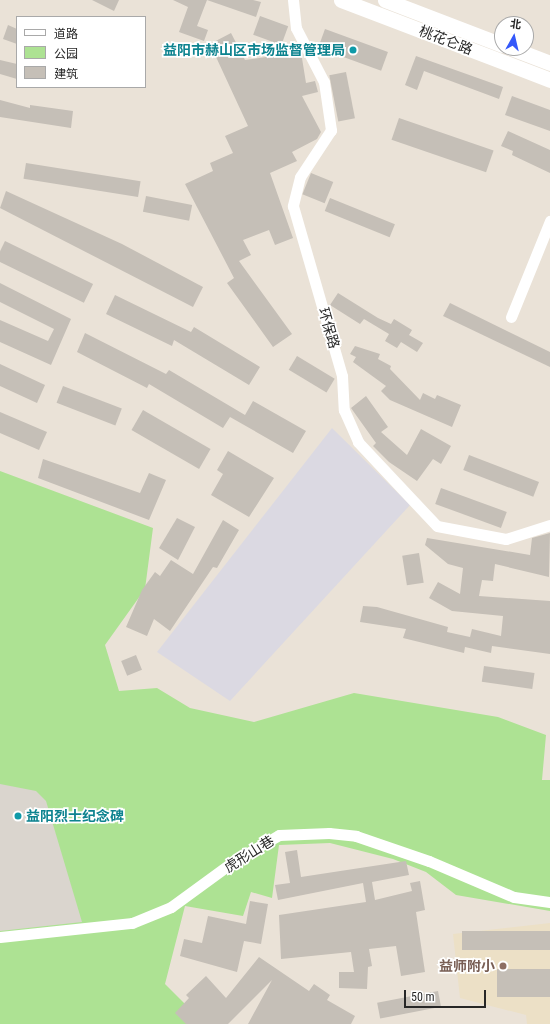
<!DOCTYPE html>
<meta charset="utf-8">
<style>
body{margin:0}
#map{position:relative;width:550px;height:1024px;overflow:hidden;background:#eae2d7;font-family:"Roboto Condensed","Noto Sans SC",sans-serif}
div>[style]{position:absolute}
.industrial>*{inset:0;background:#dbd9e2}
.education>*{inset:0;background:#ece0c6}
.green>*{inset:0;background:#ade293}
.plaza>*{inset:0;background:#dad5ce}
.building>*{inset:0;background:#c5bfb7;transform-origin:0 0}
.minor>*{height:11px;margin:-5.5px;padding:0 5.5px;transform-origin:5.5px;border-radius:5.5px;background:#fff}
.secondary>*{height:15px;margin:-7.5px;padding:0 7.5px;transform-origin:7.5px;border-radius:7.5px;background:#fff}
.dots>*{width:11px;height:11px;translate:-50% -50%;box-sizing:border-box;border:2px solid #fff;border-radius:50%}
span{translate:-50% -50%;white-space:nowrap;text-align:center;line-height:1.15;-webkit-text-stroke:3.5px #fff;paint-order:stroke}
.street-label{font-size:14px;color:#272727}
.culture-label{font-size:14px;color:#0d838f;font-weight:700}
.right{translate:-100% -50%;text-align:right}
.left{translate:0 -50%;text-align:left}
.education-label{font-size:14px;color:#785e54;font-weight:700}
.legend{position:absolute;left:16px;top:16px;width:130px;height:72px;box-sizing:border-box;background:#fff;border:1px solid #a9a9a9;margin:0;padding:5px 7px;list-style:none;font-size:12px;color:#272727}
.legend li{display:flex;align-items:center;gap:8px;height:20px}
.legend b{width:20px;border:1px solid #a9a9a9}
.north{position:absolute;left:494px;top:16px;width:40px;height:40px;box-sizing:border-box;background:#fff;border:1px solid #a9a9a9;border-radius:50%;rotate:8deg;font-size:11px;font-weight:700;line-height:16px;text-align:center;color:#272727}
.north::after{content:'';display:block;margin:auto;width:14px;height:18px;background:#3458fa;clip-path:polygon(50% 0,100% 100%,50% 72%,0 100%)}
.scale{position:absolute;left:404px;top:990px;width:82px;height:18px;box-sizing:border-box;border:2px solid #272727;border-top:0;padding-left:5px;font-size:12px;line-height:14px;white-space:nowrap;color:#272727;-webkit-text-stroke:3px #fff;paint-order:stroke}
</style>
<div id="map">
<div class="industrial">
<div style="clip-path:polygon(332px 428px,410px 505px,230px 701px,157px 652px)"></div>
</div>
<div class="education">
<div style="clip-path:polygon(550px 923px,550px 1024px,527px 1024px,526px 1015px,460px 998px,453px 934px)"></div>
</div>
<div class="green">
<div style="clip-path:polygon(0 471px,153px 528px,145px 589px,105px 645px,119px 691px,157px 688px,190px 708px,254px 722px,354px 693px,498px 717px,546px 735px,542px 780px,550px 780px,550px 911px,456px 895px,426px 872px,393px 859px,330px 843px,279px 845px,272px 898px,251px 892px,243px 916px,185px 906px,165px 984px,199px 1018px,195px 1024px,0 1024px)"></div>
</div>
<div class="plaza">
<div style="clip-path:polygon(0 784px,36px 791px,46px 801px,82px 922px,0 931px)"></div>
</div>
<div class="building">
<div style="clip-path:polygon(92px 0,119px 0,114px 11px)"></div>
<div style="clip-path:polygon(173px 0,207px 0,197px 26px,208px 30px,204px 41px,179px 32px,188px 7px)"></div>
<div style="clip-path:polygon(207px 0,253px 0,261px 2px,256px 17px)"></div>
<div style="left:260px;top:16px;width:30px;height:20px;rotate:20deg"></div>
<div style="clip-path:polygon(8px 25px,17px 29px,17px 44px,3px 39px)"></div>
<div style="left:325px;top:29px;width:67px;height:20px;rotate:20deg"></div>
<div style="clip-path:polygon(231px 33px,245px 60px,301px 52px,306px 83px,315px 81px,318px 92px,302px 96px,321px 132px,317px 139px,292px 152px,297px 161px,270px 173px,293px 238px,275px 245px,269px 230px,243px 240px,251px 255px,239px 261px,292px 334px,273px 347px,227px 283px,234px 278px,185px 184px,213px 171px,210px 163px,233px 153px,225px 136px,248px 126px,210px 44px)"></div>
<div style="clip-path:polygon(416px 56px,503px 87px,499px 99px,424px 71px,417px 90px,405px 85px)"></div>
<div style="clip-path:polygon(0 60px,17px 64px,17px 79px,0 74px)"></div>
<div style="left:346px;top:72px;width:47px;height:17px;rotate:79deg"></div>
<div style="clip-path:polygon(512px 96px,550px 110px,550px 131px,505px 115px)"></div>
<div style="clip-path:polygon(0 100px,30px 108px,30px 105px,73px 111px,71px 128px,0 117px)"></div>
<div style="left:399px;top:118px;width:100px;height:23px;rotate:19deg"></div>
<div style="clip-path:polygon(508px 131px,550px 150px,550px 173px,512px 155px,513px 151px,501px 146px)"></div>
<div style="left:26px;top:163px;width:116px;height:16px;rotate:9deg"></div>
<div style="left:311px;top:173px;width:24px;height:23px;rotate:22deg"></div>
<div style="clip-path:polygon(6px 191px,122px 244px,203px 287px,193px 307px,0 208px)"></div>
<div style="left:146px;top:196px;width:47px;height:16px;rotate:11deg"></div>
<div style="left:330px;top:198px;width:70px;height:14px;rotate:22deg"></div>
<div style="left:5px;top:241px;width:98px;height:21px;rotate:26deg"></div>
<div style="clip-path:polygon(0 283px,71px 319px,51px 365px,0 342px,0 320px,48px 341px,54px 329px,0 302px)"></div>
<div style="clip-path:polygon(338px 293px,378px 318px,391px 324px,394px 319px,412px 330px,409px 335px,423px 343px,417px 352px,401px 342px,397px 348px,385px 341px,389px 334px,364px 319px,360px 324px,330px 305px)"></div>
<div style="clip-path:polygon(115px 295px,191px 332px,194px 327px,260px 367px,249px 385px,174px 340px,172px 346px,106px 314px)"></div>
<div style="clip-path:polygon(450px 303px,550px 352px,550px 367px,443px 316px)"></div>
<div style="clip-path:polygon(85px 333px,166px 374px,169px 370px,245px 415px,253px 401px,306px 431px,293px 453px,230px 417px,223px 428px,149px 384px,147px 388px,77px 352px)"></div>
<div style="clip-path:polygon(355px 346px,380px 354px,378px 359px,391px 366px,390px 369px,420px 400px,423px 393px,435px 399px,437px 395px,461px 405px,452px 427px,390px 400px,381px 391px,386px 386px,353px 362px,356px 357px,350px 354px)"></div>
<div style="left:297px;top:356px;width:44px;height:16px;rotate:31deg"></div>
<div style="clip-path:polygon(0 364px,45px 385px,37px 403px,0 386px)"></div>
<div style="left:63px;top:386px;width:63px;height:18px;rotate:21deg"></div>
<div style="clip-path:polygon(366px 396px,388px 427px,381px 432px,407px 455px,421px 429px,451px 446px,441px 464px,433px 459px,417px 481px,389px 462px,373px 446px,376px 443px,351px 408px)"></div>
<div style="left:143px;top:410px;width:78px;height:23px;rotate:30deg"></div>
<div style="clip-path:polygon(0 412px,47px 432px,39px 450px,0 433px)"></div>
<div style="clip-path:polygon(228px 451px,274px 478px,249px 517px,211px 495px,223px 474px,217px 470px)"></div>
<div style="left:469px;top:455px;width:75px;height:16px;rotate:21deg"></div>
<div style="clip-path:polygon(43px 459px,140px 493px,149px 473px,166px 480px,149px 520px,38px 478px)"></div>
<div style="left:441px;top:488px;width:70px;height:17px;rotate:20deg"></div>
<div style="clip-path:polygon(177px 518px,195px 527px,178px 560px,159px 548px)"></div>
<div style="clip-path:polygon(223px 520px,239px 530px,217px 568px,213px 567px,170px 631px,154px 619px,147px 636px,126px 627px,142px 590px,155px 572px,160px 576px,171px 560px,193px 574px)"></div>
<div style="clip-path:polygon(550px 533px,549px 577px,495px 564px,493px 581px,482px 580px,479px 596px,550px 601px,550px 654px,492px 646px,491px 653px,465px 647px,464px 653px,403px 638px,406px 629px,360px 622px,363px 606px,377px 607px,448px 627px,447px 632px,470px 637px,472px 629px,501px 636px,503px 616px,452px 611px,429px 598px,438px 582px,460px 594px,463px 568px,448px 564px,425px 545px,427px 538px,530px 555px,532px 538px)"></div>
<div style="left:419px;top:553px;width:30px;height:17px;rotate:81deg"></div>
<div style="left:136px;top:655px;width:16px;height:16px;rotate:68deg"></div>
<div style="left:484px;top:666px;width:51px;height:16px;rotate:8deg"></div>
<div style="clip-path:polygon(297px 850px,301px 877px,406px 861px,409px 875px,372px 882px,375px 900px,412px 891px,410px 883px,420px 881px,425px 910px,416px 912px,425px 972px,401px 976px,396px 946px,369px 949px,372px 966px,368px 967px,367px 989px,339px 988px,339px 972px,354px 972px,351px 952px,281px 959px,279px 915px,366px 902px,363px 883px,278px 900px,275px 885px,290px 883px,285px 852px)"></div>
<div style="clip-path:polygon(250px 901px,268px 904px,261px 944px,244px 941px,237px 972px,180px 956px,184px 939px,202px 943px,208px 916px,246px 924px)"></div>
<div style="left:550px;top:931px;width:19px;height:88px;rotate:90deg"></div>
<div style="clip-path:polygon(259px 957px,309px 991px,314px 984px,330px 995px,327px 1000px,355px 1016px,351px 1024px,248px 1024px,272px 980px,228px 1024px,186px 1024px,175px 1013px,189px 998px,186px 995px,206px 976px,226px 998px)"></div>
<div style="left:550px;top:969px;width:28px;height:53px;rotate:90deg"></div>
<div style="left:438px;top:991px;width:16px;height:62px;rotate:79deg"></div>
</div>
<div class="minor">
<div style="left:293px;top:0;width:28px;rotate:84deg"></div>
<div style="left:296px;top:28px;width:61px;rotate:62.6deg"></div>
<div style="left:324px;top:82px;width:49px;rotate:81.7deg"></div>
<div style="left:331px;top:130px;width:56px;rotate:123.4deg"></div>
<div style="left:300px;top:177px;width:30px;rotate:104deg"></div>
<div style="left:293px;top:206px;width:177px;rotate:73.9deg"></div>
<div style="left:342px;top:376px;width:34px;rotate:87deg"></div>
<div style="left:344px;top:410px;width:35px;rotate:66deg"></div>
<div style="left:358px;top:442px;width:115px;rotate:46.8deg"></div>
<div style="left:437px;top:526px;width:70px;rotate:10.7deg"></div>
<div style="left:506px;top:539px;width:46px;rotate:-17.7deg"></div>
<div style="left:511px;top:317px;width:104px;rotate:-67.9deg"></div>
<div style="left:0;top:937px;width:133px;rotate:-6.1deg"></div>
<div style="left:132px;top:923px;width:42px;rotate:-22.3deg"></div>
<div style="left:171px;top:907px;width:78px;rotate:-36.1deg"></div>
<div style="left:234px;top:861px;width:52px;rotate:-30deg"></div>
<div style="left:279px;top:835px;width:50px;rotate:-2.3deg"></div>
<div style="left:329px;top:833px;width:27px;rotate:6deg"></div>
<div style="left:356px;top:836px;width:77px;rotate:18.9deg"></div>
<div style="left:429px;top:861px;width:92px;rotate:23deg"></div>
<div style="left:514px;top:897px;width:36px;rotate:8deg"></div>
</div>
<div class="secondary">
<div style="left:341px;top:0;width:224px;rotate:20.9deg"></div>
<div style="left:385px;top:0;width:125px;rotate:21deg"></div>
<div style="left:511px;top:48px;width:42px;rotate:21deg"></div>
</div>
<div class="dots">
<div style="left:353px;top:50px;background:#0f9aa8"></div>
<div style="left:18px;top:816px;background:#0f9aa8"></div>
<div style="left:503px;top:966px;background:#8d6e63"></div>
</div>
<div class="street-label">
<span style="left:446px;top:40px;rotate:21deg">桃花仑路</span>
<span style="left:329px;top:328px;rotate:74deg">环保路</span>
<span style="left:249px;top:854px;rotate:-32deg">虎形山巷</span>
</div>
<div class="culture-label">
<span class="right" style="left:345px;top:50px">益阳市赫山区市场监督管理局</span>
<span class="left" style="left:26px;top:816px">益阳烈士纪念碑</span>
</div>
<div class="education-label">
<span class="right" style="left:495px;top:966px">益师附小</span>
</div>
<ul class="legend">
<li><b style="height:5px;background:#fff"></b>道路</li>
<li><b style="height:11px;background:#ade293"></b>公园</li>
<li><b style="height:11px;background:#c5bfb7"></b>建筑</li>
</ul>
<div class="north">北</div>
<div class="scale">50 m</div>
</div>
